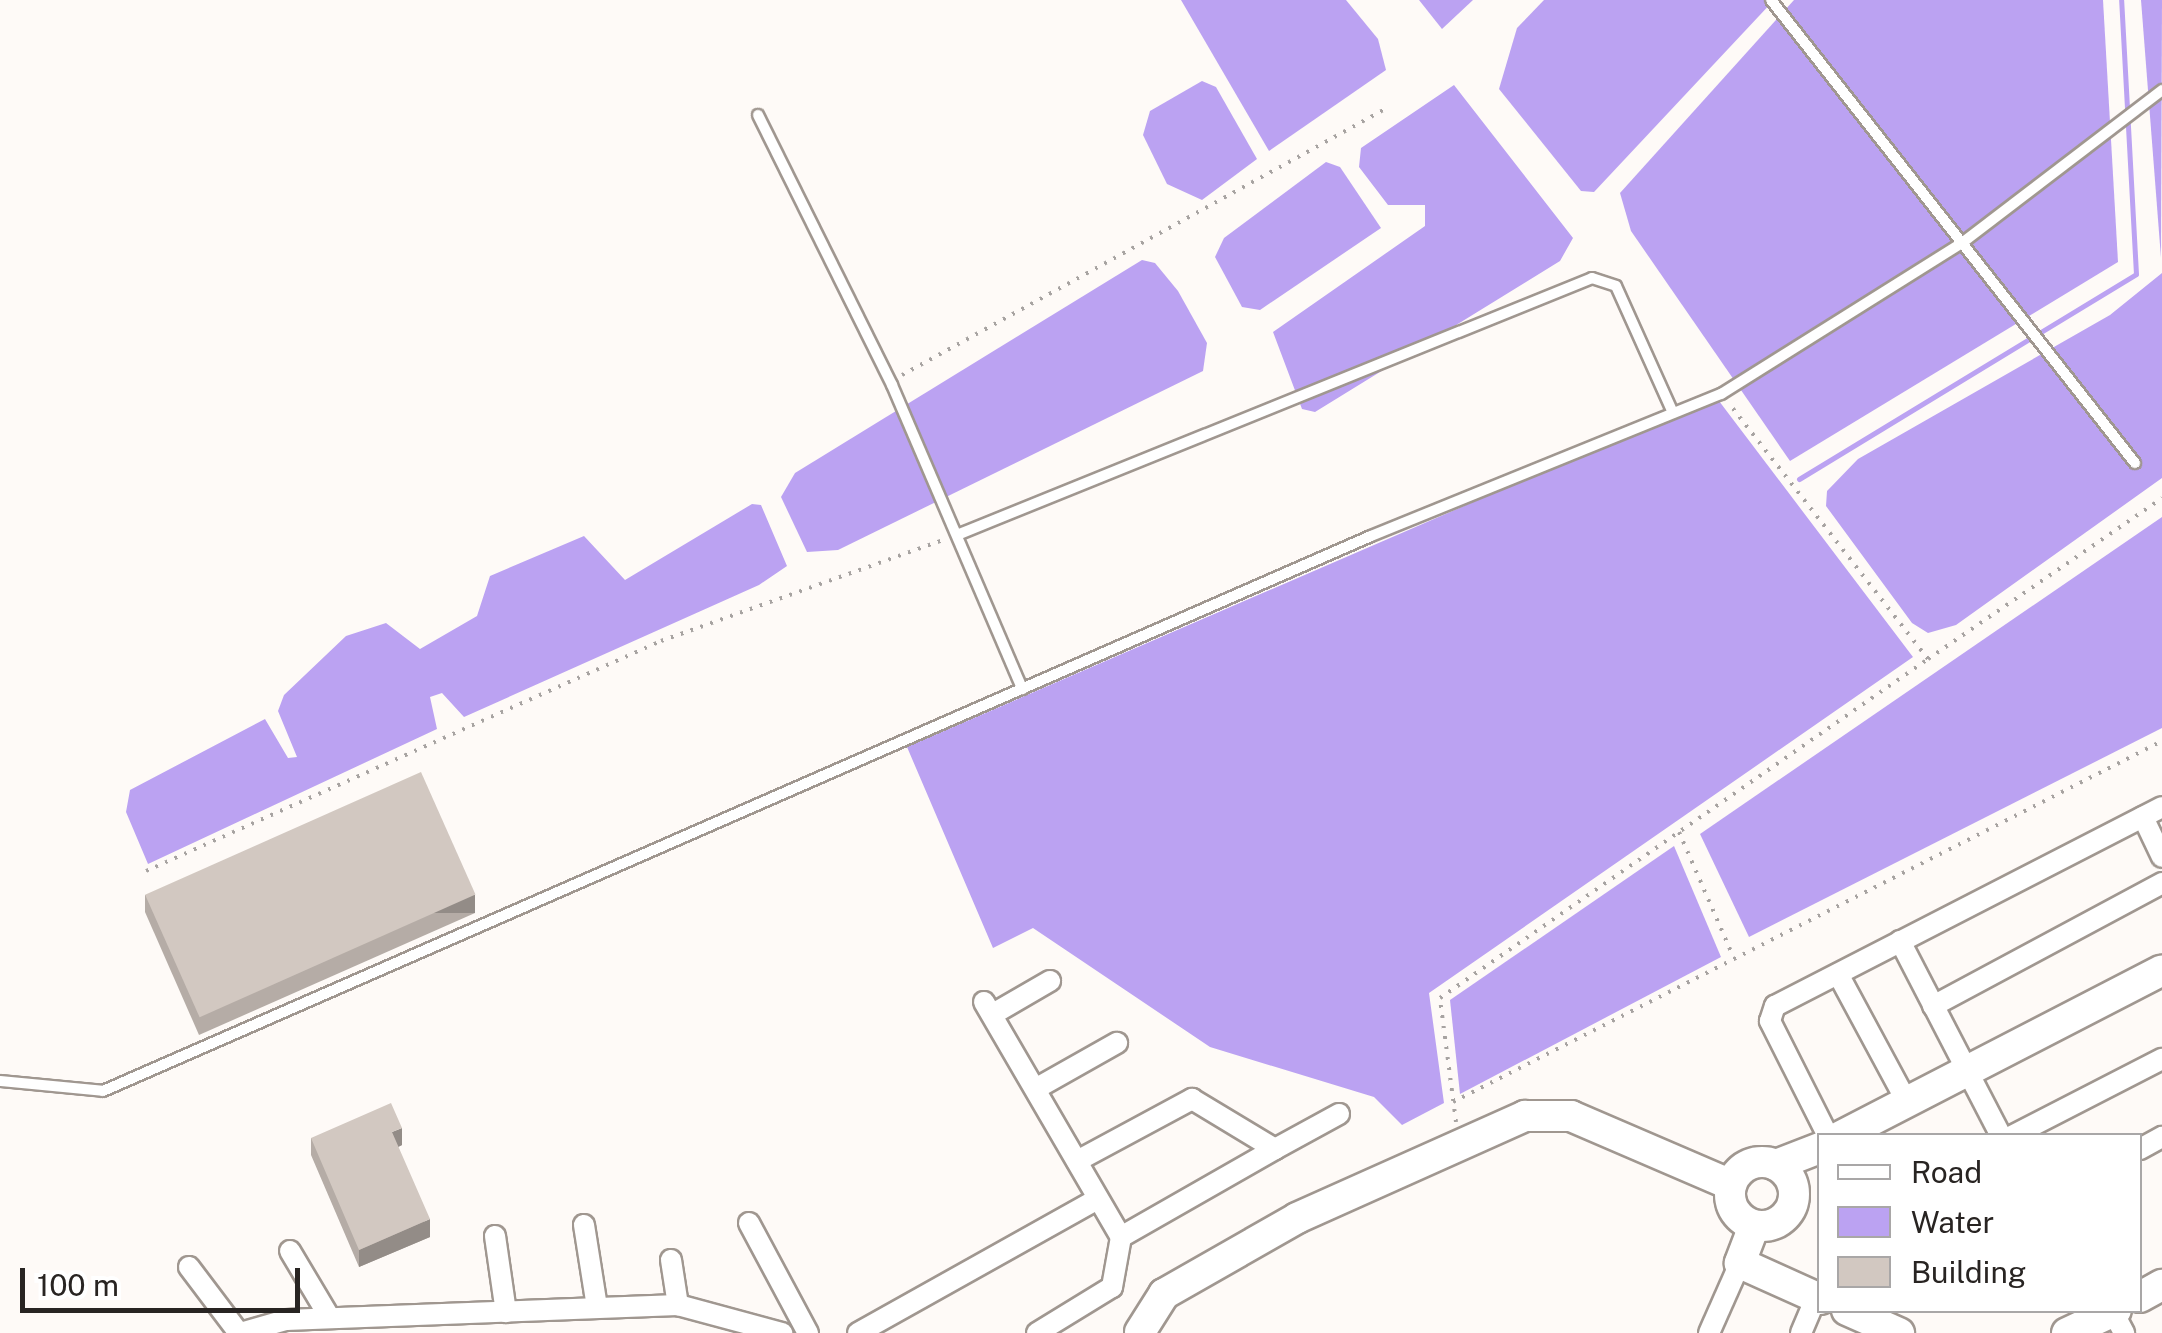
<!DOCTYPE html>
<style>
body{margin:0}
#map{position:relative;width:2162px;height:1333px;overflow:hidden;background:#fefaf7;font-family:"Public Sans",sans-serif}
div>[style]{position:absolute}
.water>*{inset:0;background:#bba2f2}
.stream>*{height:5px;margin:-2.5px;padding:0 2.5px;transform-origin:2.5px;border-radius:2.5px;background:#bba2f2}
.path>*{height:4px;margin-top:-2px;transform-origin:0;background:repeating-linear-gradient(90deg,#a7a3a1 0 2.5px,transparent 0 10.5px)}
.roads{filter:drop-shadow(2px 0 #a09790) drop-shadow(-2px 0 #a09790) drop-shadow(0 2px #a09790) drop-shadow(0 -2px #a09790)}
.lane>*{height:10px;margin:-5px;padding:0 5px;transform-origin:5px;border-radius:5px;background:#fff}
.street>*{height:20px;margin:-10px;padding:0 10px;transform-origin:10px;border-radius:10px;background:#fff}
.secondary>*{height:30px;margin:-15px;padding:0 15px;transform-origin:15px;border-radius:15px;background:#fff}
.secondary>.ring{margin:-15px;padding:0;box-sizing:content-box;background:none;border:30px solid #fff;border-radius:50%}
.wall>*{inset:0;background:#b5aca6}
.shaded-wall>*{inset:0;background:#938c87;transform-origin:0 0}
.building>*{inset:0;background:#d2c8c1;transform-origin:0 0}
span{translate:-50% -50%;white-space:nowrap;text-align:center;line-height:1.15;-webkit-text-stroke:8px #fff;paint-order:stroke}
.legend{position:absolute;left:1817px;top:1133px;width:325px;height:180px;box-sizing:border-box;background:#fff;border:2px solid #a9a7a7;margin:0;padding:12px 18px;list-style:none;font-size:30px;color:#282422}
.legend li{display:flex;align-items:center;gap:20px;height:50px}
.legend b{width:50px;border:2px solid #a9a7a7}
.scale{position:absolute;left:20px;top:1268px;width:280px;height:45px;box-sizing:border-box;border:5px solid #282422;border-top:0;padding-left:12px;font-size:30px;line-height:35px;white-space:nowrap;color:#282422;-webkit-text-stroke:8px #fff;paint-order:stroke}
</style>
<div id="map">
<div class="water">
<div style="clip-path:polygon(1181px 0,1346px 0,1378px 39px,1386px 70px,1269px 151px)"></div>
<div style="clip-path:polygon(1419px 0,1473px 0,1442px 29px)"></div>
<div style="clip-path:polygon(1544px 0,1774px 0,1594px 192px,1581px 191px,1499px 89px,1517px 28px)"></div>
<div style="clip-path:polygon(1794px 0,2103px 0,2118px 262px,1790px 461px,1631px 231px,1620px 193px)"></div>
<div style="clip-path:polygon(2141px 0,2162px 0,2161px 258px)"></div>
<div style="clip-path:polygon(1202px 81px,1216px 87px,1257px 159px,1202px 200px,1167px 184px,1143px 135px,1150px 111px)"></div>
<div style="clip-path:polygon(1454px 85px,1573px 238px,1560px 261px,1315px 412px,1302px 409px,1273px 332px,1425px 226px,1425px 205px,1388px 205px,1359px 167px,1361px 148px)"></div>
<div style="clip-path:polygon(1326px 162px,1340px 167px,1381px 228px,1260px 310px,1242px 307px,1215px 257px,1224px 238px)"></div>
<div style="clip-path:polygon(1142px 260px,1155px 263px,1178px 291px,1207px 343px,1203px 371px,838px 550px,807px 552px,781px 497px,795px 473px)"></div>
<div style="clip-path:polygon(2162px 273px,2162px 478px,1956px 625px,1928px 633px,1912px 623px,1826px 506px,1827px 491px,1858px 459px,2110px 315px)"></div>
<div style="clip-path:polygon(1716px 397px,1913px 657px,1429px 993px,1444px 1103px,1402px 1125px,1374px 1097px,1210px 1047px,1033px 928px,993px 948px,907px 747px)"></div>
<div style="clip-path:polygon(752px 504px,761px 505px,787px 566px,759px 585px,464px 717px,442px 693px,430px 697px,437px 729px,148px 864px,126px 812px,130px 790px,265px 719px,288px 758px,297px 757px,278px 711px,284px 695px,346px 636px,386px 623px,420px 649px,477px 616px,490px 576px,584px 536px,625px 580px)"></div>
<div style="clip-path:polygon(2162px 517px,2162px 728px,1749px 937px,1700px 834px)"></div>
<div style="clip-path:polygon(1674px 846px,1721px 957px,1460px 1094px,1450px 1000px)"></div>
</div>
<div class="stream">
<div style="left:1799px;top:479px;width:394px;rotate:-31.3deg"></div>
<div style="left:2136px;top:274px;width:274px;rotate:-93.1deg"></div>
</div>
<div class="path">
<div style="left:902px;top:375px;width:554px;rotate:-28.83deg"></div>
<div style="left:1928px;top:659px;width:284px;rotate:-34.5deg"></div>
<div style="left:1679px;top:832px;width:135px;rotate:66.5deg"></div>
<div style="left:146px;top:871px;width:564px;rotate:-24.07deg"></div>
<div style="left:661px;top:641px;width:300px;rotate:-19.7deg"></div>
<div style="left:1453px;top:1102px;width:796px;rotate:-26.98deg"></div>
<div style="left:1456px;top:1122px;width:125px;rotate:-97.4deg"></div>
<div style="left:1440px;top:998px;width:594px;rotate:-34.79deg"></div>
<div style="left:1928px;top:659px;width:322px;rotate:-127.9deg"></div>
</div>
<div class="roads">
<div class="lane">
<div style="left:1771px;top:0;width:589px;rotate:51.83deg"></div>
<div style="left:758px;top:115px;width:301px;rotate:63.6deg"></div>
<div style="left:892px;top:385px;width:331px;rotate:66.8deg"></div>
<div style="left:957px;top:535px;width:685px;rotate:-22.03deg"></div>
<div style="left:1592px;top:278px;width:25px;rotate:18deg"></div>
<div style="left:1616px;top:286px;width:139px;rotate:65.8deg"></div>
<div style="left:0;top:1081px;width:103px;rotate:5.5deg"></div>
<div style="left:103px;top:1091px;width:1384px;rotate:-23.64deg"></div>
<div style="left:1371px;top:536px;width:378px;rotate:-22.1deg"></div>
<div style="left:1721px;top:394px;width:284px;rotate:-32.1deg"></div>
<div style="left:1962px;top:243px;width:252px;rotate:-37.4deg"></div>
</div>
<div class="street">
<div style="left:2143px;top:817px;width:44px;rotate:64.6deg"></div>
<div style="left:1900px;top:941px;width:220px;rotate:62.6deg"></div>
<div style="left:1838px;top:974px;width:148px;rotate:61.7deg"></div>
<div style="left:984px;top:1002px;width:272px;rotate:59.8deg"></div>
<div style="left:1121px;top:1237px;width:51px;rotate:100.2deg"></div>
<div style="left:1112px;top:1287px;width:88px;rotate:148.5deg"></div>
<div style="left:1933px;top:1006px;width:260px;rotate:-28.2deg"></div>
<div style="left:993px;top:1014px;width:66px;rotate:-30.1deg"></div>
<div style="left:1037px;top:1088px;width:92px;rotate:-29.4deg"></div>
<div style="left:1828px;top:1136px;width:129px;rotate:-116.8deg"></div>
<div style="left:1770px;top:1021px;width:16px;rotate:-72deg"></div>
<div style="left:1775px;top:1006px;width:435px;rotate:-27.2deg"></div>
<div style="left:2012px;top:1136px;width:169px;rotate:-27.2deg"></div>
<div style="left:1275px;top:1149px;width:73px;rotate:-28.7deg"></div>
<div style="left:2140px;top:1149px;width:25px;rotate:-29deg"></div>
<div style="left:1077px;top:1161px;width:131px;rotate:-28.3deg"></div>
<div style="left:1192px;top:1099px;width:97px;rotate:31.1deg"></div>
<div style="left:1275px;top:1149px;width:177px;rotate:150.3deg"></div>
<div style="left:749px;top:1223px;width:125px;rotate:61.8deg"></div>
<div style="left:584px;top:1225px;width:83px;rotate:81deg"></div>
<div style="left:495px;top:1236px;width:77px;rotate:81.8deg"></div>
<div style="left:290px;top:1251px;width:78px;rotate:59.2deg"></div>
<div style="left:671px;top:1260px;width:46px;rotate:81.2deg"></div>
<div style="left:189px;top:1267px;width:83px;rotate:52.9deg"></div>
<div style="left:2113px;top:1312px;width:24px;rotate:62deg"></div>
<div style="left:240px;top:1333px;width:48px;rotate:-15.8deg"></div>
<div style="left:286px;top:1320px;width:392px;rotate:-2.2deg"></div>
<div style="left:678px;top:1305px;width:108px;rotate:15.1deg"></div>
<div style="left:858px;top:1333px;width:275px;rotate:-29.2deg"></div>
<div style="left:1709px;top:1333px;width:77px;rotate:-66.1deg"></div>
<div style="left:1801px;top:1333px;width:38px;rotate:-67deg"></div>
</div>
<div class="secondary">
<div style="left:1841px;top:1136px;width:361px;rotate:-27.3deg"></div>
<div class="ring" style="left:1730px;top:1162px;width:34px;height:34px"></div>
<div style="left:1776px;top:1165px;width:47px;rotate:-21.1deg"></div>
<div style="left:1754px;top:1226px;width:40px;rotate:111deg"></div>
<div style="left:1740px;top:1263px;width:88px;rotate:24.2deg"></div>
<div style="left:2140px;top:1297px;width:25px;rotate:-29deg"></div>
<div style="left:1847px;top:1310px;width:57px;rotate:23.9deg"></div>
<div style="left:1140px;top:1332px;width:45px;rotate:-57.7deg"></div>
<div style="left:1164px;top:1294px;width:153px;rotate:-29.7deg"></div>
<div style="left:1297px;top:1218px;width:250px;rotate:-24.1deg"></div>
<div style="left:1525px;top:1116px;width:46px"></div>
<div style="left:1571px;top:1116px;width:174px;rotate:23.3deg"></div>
<div style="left:2067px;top:1333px;width:54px;rotate:-25.1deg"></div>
</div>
</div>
<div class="wall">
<div style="clip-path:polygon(145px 895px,475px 913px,199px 1035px,145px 912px)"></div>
<div style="clip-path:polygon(311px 1138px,402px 1145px,398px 1147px,430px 1237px,359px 1267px,311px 1155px)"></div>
</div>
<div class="shaded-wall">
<div style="left:475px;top:895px;width:18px;height:302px;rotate:90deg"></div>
<div style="clip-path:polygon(402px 1128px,402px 1145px,392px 1150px,392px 1132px)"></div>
<div style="clip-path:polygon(430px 1219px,430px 1237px,359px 1267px,359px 1250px)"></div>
</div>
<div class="building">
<div style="left:421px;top:772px;width:134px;height:302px;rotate:66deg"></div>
<div style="clip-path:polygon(391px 1103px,402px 1128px,392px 1132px,430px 1219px,359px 1250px,311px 1138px)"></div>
</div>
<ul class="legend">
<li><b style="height:12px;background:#fff"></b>Road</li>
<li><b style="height:28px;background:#bba2f2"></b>Water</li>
<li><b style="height:28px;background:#d2c8c1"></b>Building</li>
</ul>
<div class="scale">100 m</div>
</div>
